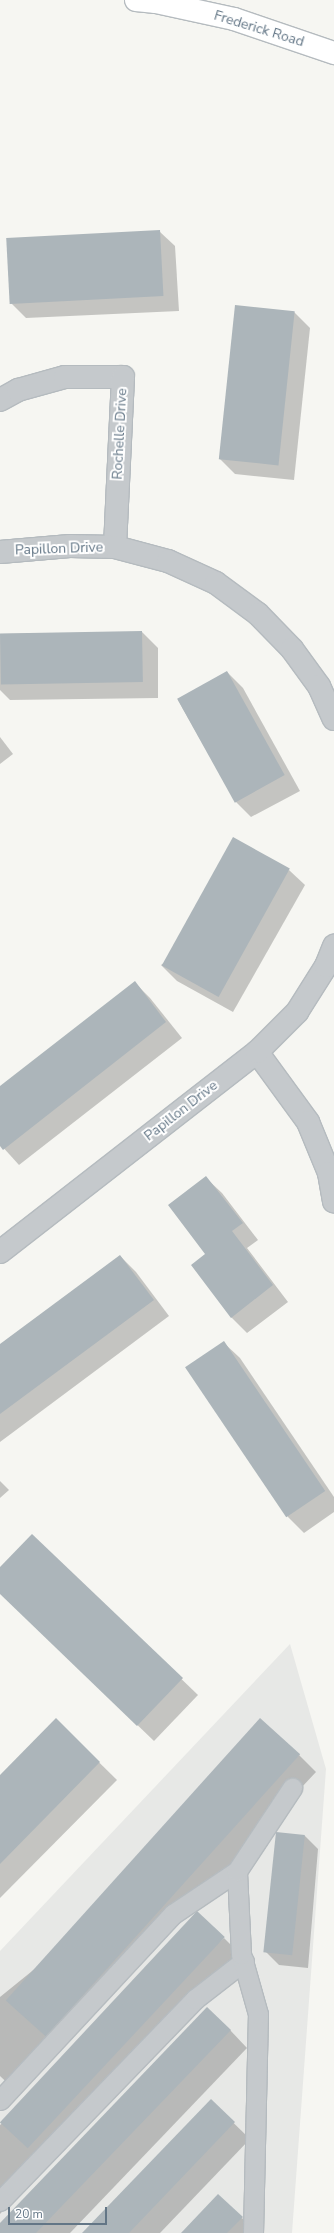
<!DOCTYPE html>
<style>
body{margin:0}
#map{position:relative;width:334px;height:2233px;overflow:hidden;background:#f6f6f2;font-family:"Nunito Sans",sans-serif}
div>[style]{position:absolute}
.built>*{inset:0;background:#e7e8e6}
.shadow>*{inset:0;background:#0003}
.building>*{inset:0;background:#acb5ba;transform-origin:0 0}
.roads{filter:drop-shadow(1px 0 #b5bbbf) drop-shadow(-1px 0 #b5bbbf) drop-shadow(0 1px #b5bbbf) drop-shadow(0 -1px #b5bbbf)}
.service>*{height:19px;margin:-9.5px;padding:0 9.5px;transform-origin:9.5px;border-radius:9.5px;background:#c5c9cc}
.minor>*{height:22px;margin:-11px;padding:0 11px;transform-origin:11px;border-radius:11px;background:#c5c9cc}
.secondary>*{height:22px;margin:-11px;padding:0 11px;transform-origin:11px;border-radius:11px;background:#fff}
span{translate:-50% -50%;white-space:nowrap;text-align:center;line-height:1.15;-webkit-text-stroke:4px #fff;paint-order:stroke}
.street-label{font-size:14px;color:#637686}
.scale{position:absolute;left:8px;top:2207px;width:99px;height:18px;box-sizing:border-box;border:2px solid #637686;border-top:0;padding-left:5px;font-size:12px;line-height:14px;white-space:nowrap;color:#637686;-webkit-text-stroke:3px #fff;paint-order:stroke}
</style>
<div id="map">
<div class="built">
<div style="clip-path:polygon(290px 1644px,326px 1769px,292px 2233px,0 2233px,0 1951px)"></div>
</div>
<div class="shadow">
<div style="clip-path:polygon(159px 231px,175px 246px,179px 311px,26px 318px,10px 302px)"></div>
<div style="clip-path:polygon(294px 312px,310px 328px,294px 480px,235px 474px,219px 458px)"></div>
<div style="clip-path:polygon(142px 632px,158px 648px,158px 698px,10px 700px,0 690px,0 634px)"></div>
<div style="clip-path:polygon(227px 672px,243px 688px,300px 791px,251px 817px,235px 801px,178px 700px)"></div>
<div style="clip-path:polygon(0 737px,13px 754px,0 764px)"></div>
<div style="clip-path:polygon(289px 870px,305px 885px,233px 1012px,177px 981px,161px 965px)"></div>
<div style="clip-path:polygon(135px 983px,150px 998px,182px 1038px,19px 1165px,0 1144px,0 1087px)"></div>
<div style="clip-path:polygon(206px 1178px,222px 1193px,258px 1240px,247px 1248px,288px 1302px,247px 1333px,231px 1317px,206px 1254px)"></div>
<div style="clip-path:polygon(120px 1256px,136px 1272px,169px 1316px,0 1442px,0 1345px)"></div>
<div style="clip-path:polygon(224px 1343px,240px 1358px,334px 1497px,334px 1512px,304px 1533px,288px 1517px,187px 1368px)"></div>
<div style="clip-path:polygon(0 1481px,9px 1490px,0 1498px)"></div>
<div style="clip-path:polygon(32px 1535px,198px 1695px,154px 1741px,0 1593px,0 1569px)"></div>
<div style="clip-path:polygon(56px 1720px,117px 1780px,0 1898px,0 1776px)"></div>
<div style="clip-path:polygon(299px 1755px,316px 1772px,17px 2092px,0 2076px,0 1997px)"></div>
<div style="clip-path:polygon(277px 1833px,305px 1836px,318px 1849px,308px 1968px,279px 1965px,266px 1952px)"></div>
<div style="clip-path:polygon(224px 1938px,241px 1955px,0 2214px,0 2125px)"></div>
<div style="clip-path:polygon(230px 2030px,247px 2048px,70px 2233px,0 2233px,0 2225px)"></div>
<div style="clip-path:polygon(211px 2101px,250px 2139px,160px 2233px,84px 2233px)"></div>
<div style="clip-path:polygon(242px 2218px,257px 2233px,183px 2233px)"></div>
</div>
<div class="building">
<div style="left:160px;top:230px;width:66px;height:154px;rotate:87deg"></div>
<div style="left:235px;top:305px;width:60px;height:155px;rotate:6deg"></div>
<div style="left:142px;top:631px;width:51px;height:142px;rotate:89deg"></div>
<div style="left:227px;top:671px;width:119px;height:57px;rotate:61deg"></div>
<div style="left:233px;top:837px;width:65px;height:147px;rotate:29deg"></div>
<div style="clip-path:polygon(135px 981px,166px 1022px,3px 1150px,0 1146px,0 1086px)"></div>
<div style="clip-path:polygon(206px 1176px,243px 1223px,232px 1231px,273px 1285px,231px 1318px,191px 1265px,205px 1254px,168px 1205px)"></div>
<div style="clip-path:polygon(120px 1255px,154px 1300px,0 1414px,0 1344px)"></div>
<div style="left:224px;top:1341px;width:181px;height:47px;rotate:56deg"></div>
<div style="clip-path:polygon(32px 1534px,183px 1678px,137px 1726px,0 1594px,0 1567px)"></div>
<div style="clip-path:polygon(56px 1718px,100px 1762px,0 1864px,0 1775px)"></div>
<div style="left:260px;top:1718px;width:54px;height:380px;rotate:42deg"></div>
<div style="left:276px;top:1832px;width:29px;height:121px;rotate:6deg"></div>
<div style="left:197px;top:1911px;width:38px;height:289px;rotate:43deg"></div>
<div style="clip-path:polygon(207px 2007px,231px 2030px,36px 2233px,0 2233px,0 2223px)"></div>
<div style="clip-path:polygon(211px 2099px,235px 2122px,129px 2233px,82px 2233px)"></div>
<div style="clip-path:polygon(218px 2194px,243px 2217px,227px 2233px,181px 2233px)"></div>
</div>
<div class="roads">
<div class="service">
<div style="left:0;top:2100px;width:254px;rotate:-47.1deg"></div>
<div style="left:173px;top:1914px;width:77px;rotate:-33.9deg"></div>
<div style="left:0;top:2201px;width:281px;rotate:-46deg"></div>
<div style="left:195px;top:1999px;width:62px;rotate:-37.8deg"></div>
<div style="left:253px;top:2233px;width:219px;rotate:-88.7deg"></div>
<div style="left:258px;top:2014px;width:62px;rotate:-105.8deg"></div>
<div style="left:241px;top:1954px;width:83px;rotate:-92.8deg"></div>
<div style="left:237px;top:1871px;width:100px;rotate:-56.5deg"></div>
</div>
<div class="minor">
<div style="left:0;top:400px;width:21px;rotate:-29deg"></div>
<div style="left:18px;top:390px;width:49px;rotate:-15.5deg"></div>
<div style="left:65px;top:377px;width:58px"></div>
<div style="left:123px;top:377px;width:170px;rotate:92.7deg"></div>
<div style="left:0;top:552px;width:70px;rotate:-4.9deg"></div>
<div style="left:70px;top:546px;width:45px;rotate:1.3deg"></div>
<div style="left:115px;top:547px;width:55px;rotate:14.8deg"></div>
<div style="left:168px;top:561px;width:53px;rotate:24.6deg"></div>
<div style="left:216px;top:583px;width:52px;rotate:36.4deg"></div>
<div style="left:258px;top:614px;width:49px;rotate:45.8deg"></div>
<div style="left:292px;top:649px;width:46px;rotate:53.9deg"></div>
<div style="left:319px;top:686px;width:36px;rotate:66deg"></div>
<div style="left:257px;top:1052px;width:87px;rotate:53.9deg"></div>
<div style="left:308px;top:1122px;width:55px;rotate:67.6deg"></div>
<div style="left:329px;top:1173px;width:29px;rotate:80deg"></div>
<div style="left:0;top:1252px;width:326px;rotate:-37.9deg"></div>
<div style="left:257px;top:1052px;width:57px;rotate:-45deg"></div>
<div style="left:297px;top:1012px;width:54px;rotate:-57.8deg"></div>
<div style="left:326px;top:966px;width:22px;rotate:-68deg"></div>
</div>
<div class="secondary">
<div style="left:136px;top:0;width:20px;rotate:6deg"></div>
<div style="left:156px;top:2px;width:80px;rotate:12.3deg"></div>
<div style="left:234px;top:19px;width:106px;rotate:18.8deg"></div>
</div>
</div>
<div class="street-label">
<span style="left:259px;top:29px;rotate:17deg">Frederick Road</span>
<span style="left:120px;top:434px;rotate:-87deg">Rochelle Drive</span>
<span style="left:59px;top:549px;rotate:-2deg">Papillon Drive</span>
<span style="left:181px;top:1111px;rotate:-38deg">Papillon Drive</span>
</div>
<div class="scale">20 m</div>
</div>
